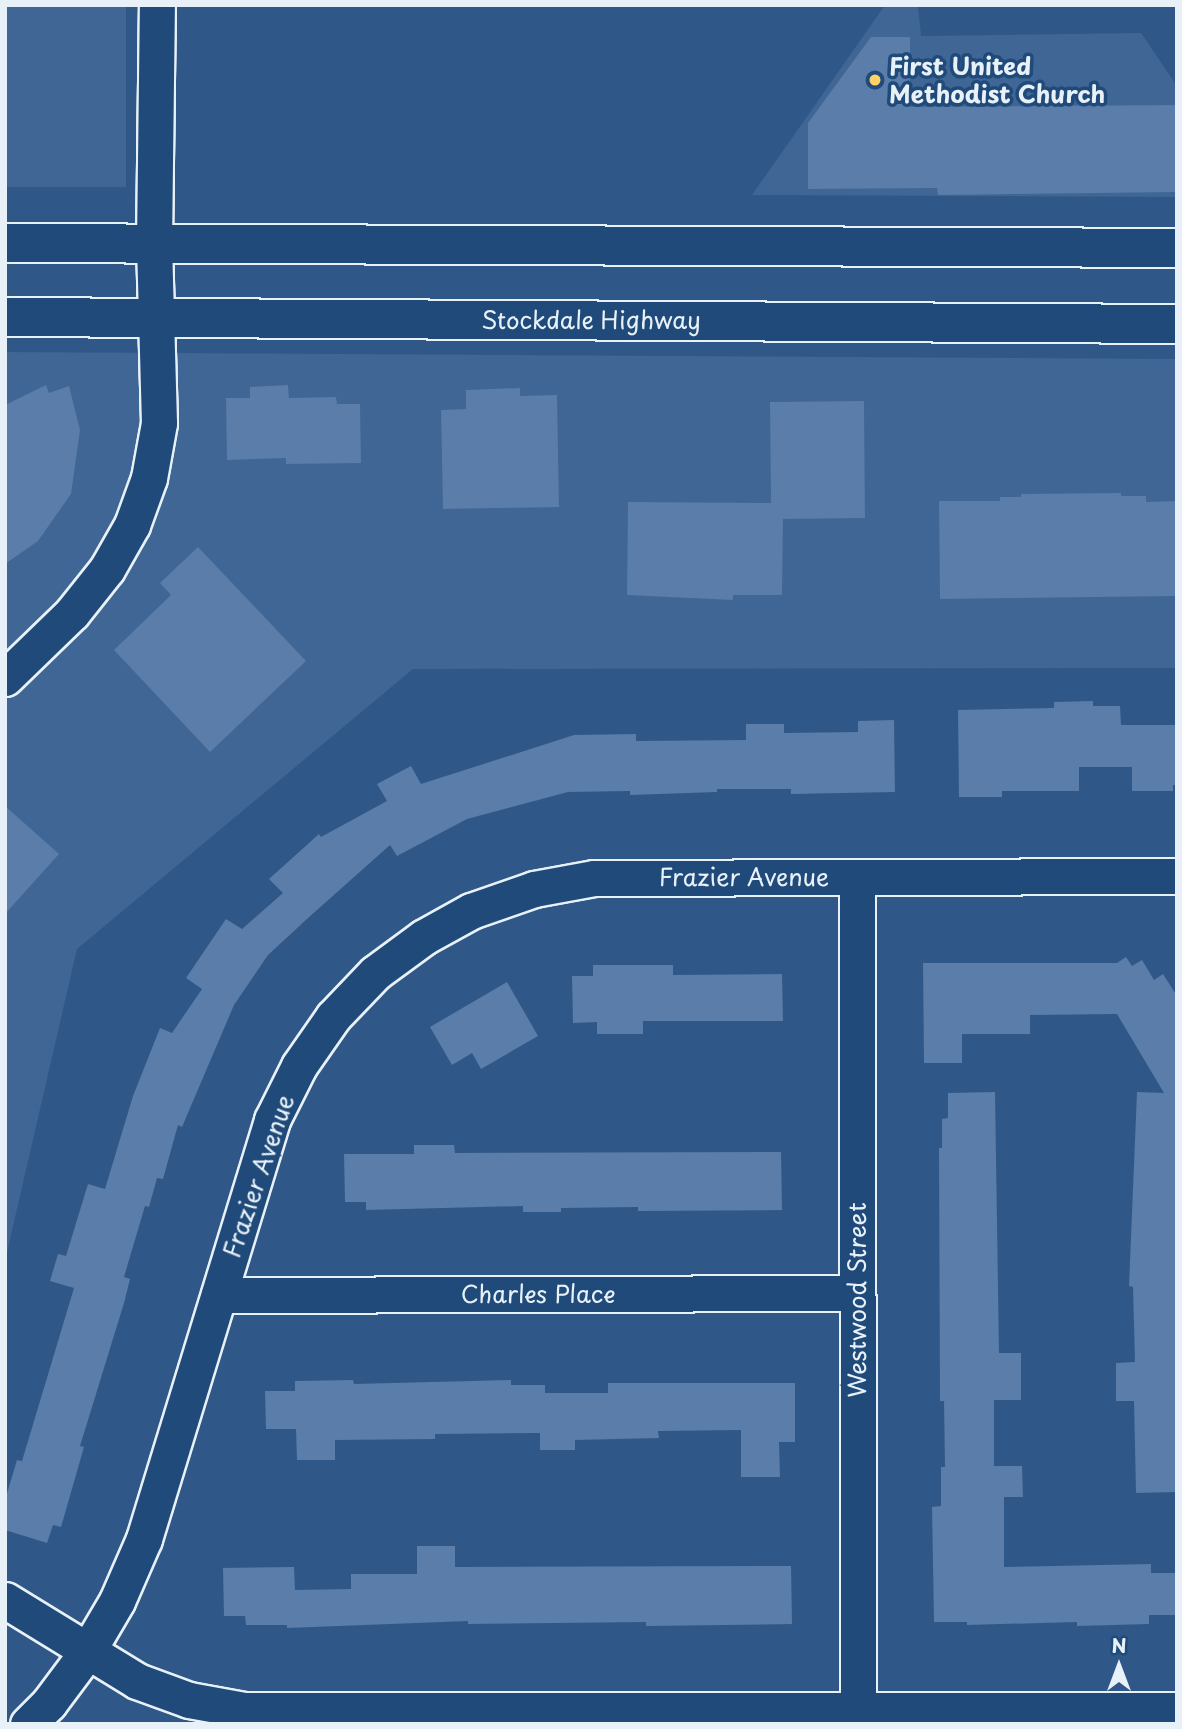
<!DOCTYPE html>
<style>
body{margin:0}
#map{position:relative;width:1182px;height:1729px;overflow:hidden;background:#2f5888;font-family:"Playpen Sans",sans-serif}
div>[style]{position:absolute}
.built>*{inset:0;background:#3f6694;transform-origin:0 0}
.building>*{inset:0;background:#5a7daa}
.roads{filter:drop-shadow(2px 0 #e8f1f8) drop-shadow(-2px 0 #e8f1f8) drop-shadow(0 2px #e8f1f8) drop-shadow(0 -2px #e8f1f8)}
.minor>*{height:35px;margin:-17.5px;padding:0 17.5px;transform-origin:17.5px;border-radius:17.5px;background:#1f4a7a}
.major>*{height:38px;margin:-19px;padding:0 19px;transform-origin:19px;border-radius:19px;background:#1f4a7a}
.dots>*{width:19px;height:19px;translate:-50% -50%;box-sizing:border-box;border:4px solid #1f4a7a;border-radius:50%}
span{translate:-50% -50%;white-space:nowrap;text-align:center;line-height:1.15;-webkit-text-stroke:7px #1f4a7a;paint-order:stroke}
.poi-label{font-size:24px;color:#e8f1f8;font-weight:700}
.left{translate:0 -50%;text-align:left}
.street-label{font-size:24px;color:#e8f1f8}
.frame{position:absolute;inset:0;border:7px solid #e8f1f8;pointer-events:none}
.north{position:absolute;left:1084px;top:1631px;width:70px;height:70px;-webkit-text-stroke:5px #1f4a7a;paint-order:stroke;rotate:0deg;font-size:19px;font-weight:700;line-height:28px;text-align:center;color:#e8f1f8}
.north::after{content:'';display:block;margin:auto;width:24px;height:32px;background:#e8f1f8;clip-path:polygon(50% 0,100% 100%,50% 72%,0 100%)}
</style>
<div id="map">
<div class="built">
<div style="left:5px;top:5px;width:121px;height:182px"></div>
<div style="clip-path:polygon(885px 5px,918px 5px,921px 36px,1141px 33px,1177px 86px,1177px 197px,752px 195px)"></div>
<div style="clip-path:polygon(5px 352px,1177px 359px,1177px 668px,413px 669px,77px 949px,5px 1261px)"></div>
</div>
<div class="building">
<div style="clip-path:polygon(871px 37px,910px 37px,910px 107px,1177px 105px,1177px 192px,938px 195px,937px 188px,808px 189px,808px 123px)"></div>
<div style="clip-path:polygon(46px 385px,49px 393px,69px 386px,80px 430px,71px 494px,38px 541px,5px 564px,5px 405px)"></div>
<div style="clip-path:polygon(288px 385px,289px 398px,336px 397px,337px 404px,360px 404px,361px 463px,286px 464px,286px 458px,227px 460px,226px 398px,250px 398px,250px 387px)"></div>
<div style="clip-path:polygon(520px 388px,520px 396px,557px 395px,559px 507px,443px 509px,441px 410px,466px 409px,466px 390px)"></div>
<div style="clip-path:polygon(864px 401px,865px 518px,783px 519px,782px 595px,733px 595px,733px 600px,627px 595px,628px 502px,771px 503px,770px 402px)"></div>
<div style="clip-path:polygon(1121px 493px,1121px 496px,1146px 496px,1146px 502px,1177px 501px,1177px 596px,940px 599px,939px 501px,1000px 501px,1000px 497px,1021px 497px,1021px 494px)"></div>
<div style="clip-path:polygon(198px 547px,306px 661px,210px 752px,114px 650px,171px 595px,160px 583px)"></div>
<div style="clip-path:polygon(1093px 701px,1093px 706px,1120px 706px,1121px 725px,1177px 725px,1177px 785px,1173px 785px,1173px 791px,1132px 791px,1132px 767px,1079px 767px,1079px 791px,1002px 791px,1002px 797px,959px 797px,958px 710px,1054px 708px,1054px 702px)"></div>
<div style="clip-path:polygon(894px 720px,895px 792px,791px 794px,791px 789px,717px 789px,717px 792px,630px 795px,630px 791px,568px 792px,467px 819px,397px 856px,390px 845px,308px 918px,268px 955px,234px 1005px,182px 1127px,178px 1125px,163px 1179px,157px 1178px,149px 1207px,145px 1206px,124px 1277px,130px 1279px,124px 1303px,80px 1446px,84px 1447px,61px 1527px,53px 1525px,47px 1543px,5px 1530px,5px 1500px,17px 1460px,22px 1461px,74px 1288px,50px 1281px,58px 1254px,66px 1256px,88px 1184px,105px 1189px,133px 1096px,160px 1028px,172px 1033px,202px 989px,186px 978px,226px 919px,242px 929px,283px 893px,269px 879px,319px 834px,321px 837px,387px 801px,377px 784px,411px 766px,421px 784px,574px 735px,636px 734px,636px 741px,746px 740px,746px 724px,784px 724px,784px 733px,858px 732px,858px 721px)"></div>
<div style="clip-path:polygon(5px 806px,59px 854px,5px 914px)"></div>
<div style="clip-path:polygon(1126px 957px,1132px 966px,1142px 960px,1154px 980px,1163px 974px,1177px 996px,1177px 1492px,1136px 1493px,1134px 1401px,1116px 1401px,1116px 1363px,1135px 1362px,1133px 1287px,1129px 1286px,1137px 1092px,1164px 1093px,1117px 1014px,1030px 1015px,1030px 1034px,962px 1034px,962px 1063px,924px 1063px,923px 963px,1117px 963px)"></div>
<div style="clip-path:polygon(593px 965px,673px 965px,673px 975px,782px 974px,783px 1021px,643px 1021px,643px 1034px,597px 1034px,597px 1022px,573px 1023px,572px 976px,593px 976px)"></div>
<div style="clip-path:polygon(507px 982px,538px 1036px,481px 1069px,472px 1053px,452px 1065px,430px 1027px)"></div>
<div style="clip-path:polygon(995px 1092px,999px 1353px,1021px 1353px,1021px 1400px,994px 1400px,994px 1466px,1022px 1466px,1023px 1497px,1004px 1497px,1004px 1567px,1151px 1564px,1151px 1573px,1177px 1573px,1177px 1615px,1149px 1615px,1149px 1624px,1077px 1626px,1077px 1622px,967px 1625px,967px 1622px,934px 1622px,932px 1507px,941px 1506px,941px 1467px,945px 1467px,944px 1401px,940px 1401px,939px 1148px,942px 1148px,942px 1119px,948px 1118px,948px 1093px)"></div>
<div style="clip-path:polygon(414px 1145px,454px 1145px,455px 1153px,781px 1152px,782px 1210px,638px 1211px,638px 1207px,561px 1208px,561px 1212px,523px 1212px,523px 1206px,366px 1210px,366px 1202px,345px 1202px,344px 1154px,414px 1154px)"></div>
<div style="clip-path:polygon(353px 1380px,354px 1384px,511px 1380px,511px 1385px,545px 1385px,545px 1393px,608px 1393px,608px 1383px,795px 1383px,795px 1442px,779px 1442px,780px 1477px,741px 1477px,741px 1430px,658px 1431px,659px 1438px,575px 1440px,575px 1450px,540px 1450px,540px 1433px,435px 1434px,435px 1439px,335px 1440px,335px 1460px,297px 1460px,296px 1429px,266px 1429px,265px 1391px,295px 1391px,295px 1381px)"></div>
<div style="clip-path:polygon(417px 1546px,455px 1546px,455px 1567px,791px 1566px,792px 1624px,646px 1626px,646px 1622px,468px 1624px,468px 1621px,287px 1628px,287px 1625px,246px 1625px,245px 1616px,224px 1616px,223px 1568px,294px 1567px,295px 1590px,351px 1589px,351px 1574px,417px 1574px)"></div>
</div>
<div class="roads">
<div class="minor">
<div style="left:5px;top:678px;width:93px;rotate:-44.1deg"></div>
<div style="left:72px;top:613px;width:56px;rotate:-51.5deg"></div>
<div style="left:107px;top:569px;width:51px;rotate:-60.4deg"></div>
<div style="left:132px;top:525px;width:50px;rotate:-70.1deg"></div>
<div style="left:149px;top:478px;width:56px;rotate:-79.7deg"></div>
<div style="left:159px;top:423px;width:179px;rotate:-91.6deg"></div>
<div style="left:154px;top:244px;width:239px;rotate:-89.3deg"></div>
<div style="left:857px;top:877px;width:847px;rotate:89.93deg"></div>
<div style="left:219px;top:1295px;width:638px;rotate:-0.18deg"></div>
<div style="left:5px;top:1600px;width:155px;rotate:31.5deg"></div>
<div style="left:137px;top:1681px;width:55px;rotate:20.1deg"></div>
<div style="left:189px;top:1700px;width:56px;rotate:10.3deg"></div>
<div style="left:244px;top:1710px;width:933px"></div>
<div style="left:28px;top:1724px;width:30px;rotate:-45deg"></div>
<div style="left:49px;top:1703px;width:64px;rotate:-53.3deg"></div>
<div style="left:87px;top:1652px;width:59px;rotate:-59.5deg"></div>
<div style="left:117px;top:1601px;width:68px;rotate:-66.5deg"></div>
<div style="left:144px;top:1539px;width:438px;rotate:-73deg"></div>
<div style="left:272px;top:1120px;width:60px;rotate:-63.4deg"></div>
<div style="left:299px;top:1066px;width:60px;rotate:-55.2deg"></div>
<div style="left:333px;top:1017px;width:61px;rotate:-46.3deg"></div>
<div style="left:375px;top:973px;width:61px;rotate:-36.3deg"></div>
<div style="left:424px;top:937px;width:54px;rotate:-29deg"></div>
<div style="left:471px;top:911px;width:67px;rotate:-19.2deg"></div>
<div style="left:534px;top:889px;width:61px;rotate:-10.4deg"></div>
<div style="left:594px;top:878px;width:583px;rotate:-0.2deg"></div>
</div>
<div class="major">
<div style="left:5px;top:243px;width:1172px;rotate:0.24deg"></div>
<div style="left:5px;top:317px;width:1172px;rotate:0.34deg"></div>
</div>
</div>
<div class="dots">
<div style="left:875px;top:80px;background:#ffd166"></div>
</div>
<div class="poi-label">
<span class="left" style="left:889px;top:80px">First United<br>Methodist Church</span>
</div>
<div class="street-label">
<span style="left:591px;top:320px">Stockdale Highway</span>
<span style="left:744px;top:877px">Frazier Avenue</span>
<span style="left:258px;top:1176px;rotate:-71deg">Frazier Avenue</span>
<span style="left:538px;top:1294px">Charles Place</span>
<span style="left:857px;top:1300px;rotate:-90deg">Westwood Street</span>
</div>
<div class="frame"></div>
<div class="north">N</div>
</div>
